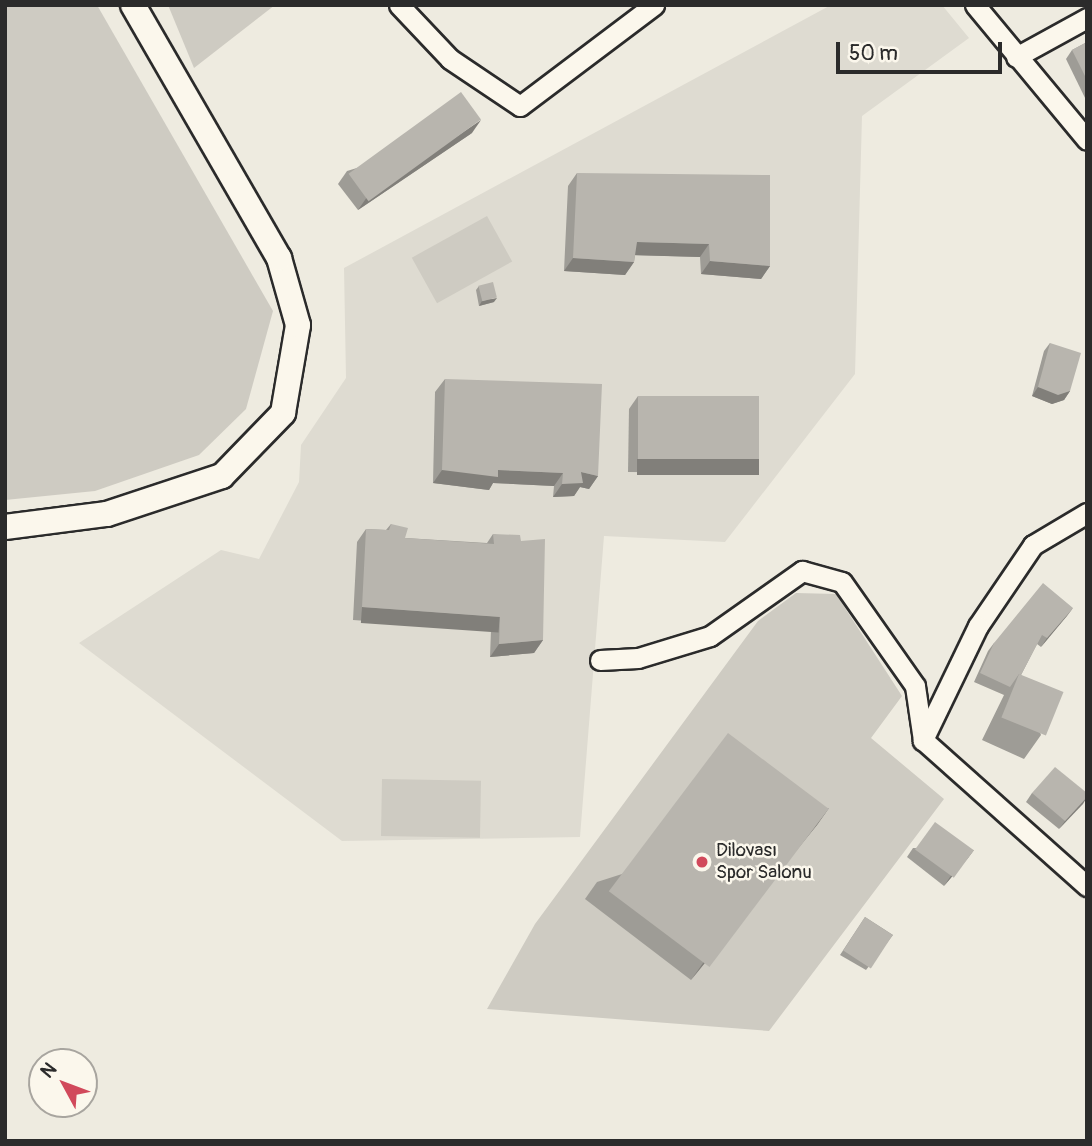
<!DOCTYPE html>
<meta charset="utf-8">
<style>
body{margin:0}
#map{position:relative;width:1092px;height:1146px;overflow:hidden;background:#eeebe0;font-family:Pangolin,sans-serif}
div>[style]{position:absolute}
.built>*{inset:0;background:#dedbd1}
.green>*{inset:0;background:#cecbc2;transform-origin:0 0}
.roads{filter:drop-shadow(2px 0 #2b2b2b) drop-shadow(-2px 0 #2b2b2b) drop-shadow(0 2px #2b2b2b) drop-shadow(0 -2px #2b2b2b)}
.minor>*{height:19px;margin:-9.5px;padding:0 9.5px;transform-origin:9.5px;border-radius:9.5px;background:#fbf7ec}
.tertiary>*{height:24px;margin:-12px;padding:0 12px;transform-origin:12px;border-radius:12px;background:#fbf7ec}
.wall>*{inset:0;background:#9e9c96}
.shaded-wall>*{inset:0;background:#817f7a;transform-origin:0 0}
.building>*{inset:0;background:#b8b5ae;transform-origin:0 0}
.dots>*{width:19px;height:19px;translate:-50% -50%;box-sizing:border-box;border:4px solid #fbf7ec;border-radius:50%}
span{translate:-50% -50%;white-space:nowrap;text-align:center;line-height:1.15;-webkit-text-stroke:5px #fbf7ec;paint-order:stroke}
.poi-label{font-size:19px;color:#2b2b2b}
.left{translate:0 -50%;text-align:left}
.frame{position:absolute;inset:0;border:7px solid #2b2b2b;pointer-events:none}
.north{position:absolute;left:28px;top:1048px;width:70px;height:70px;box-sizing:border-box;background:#fbf7ec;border:2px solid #a8a59f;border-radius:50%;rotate:311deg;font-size:19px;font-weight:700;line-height:28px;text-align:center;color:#2b2b2b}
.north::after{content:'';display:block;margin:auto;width:24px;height:32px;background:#d1495b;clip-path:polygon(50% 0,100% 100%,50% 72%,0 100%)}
.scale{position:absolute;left:836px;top:42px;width:166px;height:32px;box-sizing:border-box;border:4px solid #2b2b2b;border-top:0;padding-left:9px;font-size:21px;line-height:24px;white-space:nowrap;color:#2b2b2b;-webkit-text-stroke:5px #fbf7ec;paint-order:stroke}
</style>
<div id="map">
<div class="built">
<div style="clip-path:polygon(831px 5px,942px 5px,969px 38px,862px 116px,855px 374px,725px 542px,604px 536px,580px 837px,342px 841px,79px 643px,221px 550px,259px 559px,299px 482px,301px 445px,346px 378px,344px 268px)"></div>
</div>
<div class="green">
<div style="clip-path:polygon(5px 5px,97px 5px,273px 311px,246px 409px,199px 455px,95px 491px,5px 500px)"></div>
<div style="clip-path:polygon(168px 5px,275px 5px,194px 68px)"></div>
<div style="left:487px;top:216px;width:52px;height:86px;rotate:61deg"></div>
<div style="clip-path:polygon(796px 593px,836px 594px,902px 696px,871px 738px,944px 799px,769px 1031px,487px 1009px,535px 924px,758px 621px)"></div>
<div style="left:382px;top:779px;width:99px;height:57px;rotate:1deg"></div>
</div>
<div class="roads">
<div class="minor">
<div style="left:399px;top:5px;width:74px;rotate:46.6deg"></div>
<div style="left:450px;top:59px;width:84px;rotate:33.9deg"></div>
<div style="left:520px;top:106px;width:168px;rotate:-37deg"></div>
<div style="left:975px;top:5px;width:175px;rotate:50.3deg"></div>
<div style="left:1016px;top:57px;width:81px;rotate:-28.8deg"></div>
<div style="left:1087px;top:513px;width:63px;rotate:149.3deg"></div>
<div style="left:1033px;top:545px;width:98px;rotate:124.2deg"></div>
<div style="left:978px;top:626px;width:127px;rotate:115.8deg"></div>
<div style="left:923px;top:740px;width:220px;rotate:41.7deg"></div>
<div style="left:600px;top:660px;width:38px;rotate:-3deg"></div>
<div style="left:638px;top:658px;width:75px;rotate:-17deg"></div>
<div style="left:710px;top:636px;width:113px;rotate:-35.2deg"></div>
<div style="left:802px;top:571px;width:41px;rotate:15.4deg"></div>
<div style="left:842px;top:582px;width:127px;rotate:54.9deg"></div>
<div style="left:915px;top:686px;width:55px;rotate:81.6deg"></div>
</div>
<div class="tertiary">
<div style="left:5px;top:527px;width:103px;rotate:-7.3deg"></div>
<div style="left:107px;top:514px;width:121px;rotate:-18.3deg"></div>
<div style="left:222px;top:476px;width:88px;rotate:-45.9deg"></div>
<div style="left:283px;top:413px;width:89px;rotate:-80.3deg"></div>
<div style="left:298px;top:325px;width:70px;rotate:-105.8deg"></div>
<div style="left:279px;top:258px;width:292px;rotate:-120deg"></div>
</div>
</div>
<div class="wall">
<div style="clip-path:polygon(1087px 42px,1087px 102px,1066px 59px,1072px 50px)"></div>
<div style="clip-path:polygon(472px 133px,358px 210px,338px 184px,347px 171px)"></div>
<div style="clip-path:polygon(577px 173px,770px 266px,761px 279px,701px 274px,700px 257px,635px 255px,634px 262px,625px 275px,564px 271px,568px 186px)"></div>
<div style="clip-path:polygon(479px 286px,494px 302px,479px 306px,476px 290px)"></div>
<div style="clip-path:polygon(1050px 343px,1070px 391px,1064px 400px,1052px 404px,1032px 396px,1044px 351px)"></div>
<div style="clip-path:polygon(445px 379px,598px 476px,589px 489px,580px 487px,574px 496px,553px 497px,554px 486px,493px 483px,489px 490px,433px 483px,435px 392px)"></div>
<div style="clip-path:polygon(638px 396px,759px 460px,750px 473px,628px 472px,629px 409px)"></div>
<div style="clip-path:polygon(391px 524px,405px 538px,487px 543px,493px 534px,521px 541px,543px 640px,534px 653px,490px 657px,491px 630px,353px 620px,357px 542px,366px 529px,386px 530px)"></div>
<div style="clip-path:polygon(1073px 608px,1041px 647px,1037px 644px,1021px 675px,1041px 735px,1024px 759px,982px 740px,1004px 695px,974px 682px,988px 651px,994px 643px)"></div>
<div style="clip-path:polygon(1032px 793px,1087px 793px,1087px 798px,1059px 829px,1026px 802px)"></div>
<div style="clip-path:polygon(829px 808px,817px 825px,691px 980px,585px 899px,597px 882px)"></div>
<div style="clip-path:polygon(913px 848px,974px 850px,944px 886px,907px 857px)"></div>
<div style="clip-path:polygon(865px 917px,893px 935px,866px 970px,840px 955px)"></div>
</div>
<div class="shaded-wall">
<div style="clip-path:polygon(481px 120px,472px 133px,358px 210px,367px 197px)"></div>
<div style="clip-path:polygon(637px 242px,709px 244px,700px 257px,628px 255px)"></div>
<div style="clip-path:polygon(573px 258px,634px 262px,625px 275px,564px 271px)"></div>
<div style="clip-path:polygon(710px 261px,770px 266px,761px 279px,701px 274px)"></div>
<div style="clip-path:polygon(497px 298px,494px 302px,479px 306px,482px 301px)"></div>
<div style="clip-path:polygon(1038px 387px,1070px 391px,1064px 400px,1052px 404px,1032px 396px)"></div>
<div style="left:637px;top:459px;width:122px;height:16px"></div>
<div style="clip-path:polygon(442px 470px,498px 470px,563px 473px,554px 486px,493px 483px,489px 490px,433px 483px)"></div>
<div style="clip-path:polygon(581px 472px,598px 476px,589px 489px,580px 487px,574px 496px,553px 497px,562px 484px)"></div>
<div style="left:362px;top:607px;width:138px;height:16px;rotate:4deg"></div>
<div style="clip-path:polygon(1073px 608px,1067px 616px,1041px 647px,1047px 638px)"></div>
<div style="clip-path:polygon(543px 640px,534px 653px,490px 657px,499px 644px)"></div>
<div style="clip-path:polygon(1087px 797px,1083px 804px,1059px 829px,1065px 821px)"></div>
<div style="clip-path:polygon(829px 808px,817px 825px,691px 980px,703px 963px)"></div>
<div style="clip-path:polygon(974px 850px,968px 858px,944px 886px,950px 877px)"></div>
</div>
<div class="building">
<div style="clip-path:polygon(1087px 42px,1087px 80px,1072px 50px)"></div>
<div style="left:461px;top:92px;width:34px;height:139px;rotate:54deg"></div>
<div style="clip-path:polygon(577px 173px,770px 175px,770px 266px,710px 261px,709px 244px,637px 242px,634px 262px,573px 258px)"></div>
<div style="left:493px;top:282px;width:16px;height:15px;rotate:76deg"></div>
<div style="clip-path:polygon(1050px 343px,1081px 353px,1070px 391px,1058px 395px,1038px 387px)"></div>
<div style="clip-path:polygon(445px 379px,602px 384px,598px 476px,581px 472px,583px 483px,562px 484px,563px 473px,498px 470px,498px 477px,442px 470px)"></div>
<div style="left:638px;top:396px;width:121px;height:63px"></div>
<div style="clip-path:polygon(391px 524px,408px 528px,405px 538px,494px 544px,493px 534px,520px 535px,521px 541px,545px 539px,543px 640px,499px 644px,500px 617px,362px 607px,366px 529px,389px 530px)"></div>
<div style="clip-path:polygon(1043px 583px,1073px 608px,1047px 638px,1042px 635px,1021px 675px,1019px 674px,1010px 687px,980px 673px,994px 643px)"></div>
<div style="left:1019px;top:674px;width:48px;height:47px;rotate:22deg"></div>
<div style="left:728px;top:733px;width:126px;height:198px;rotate:37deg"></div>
<div style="clip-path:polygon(1055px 767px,1087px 793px,1087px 797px,1065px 821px,1032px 793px)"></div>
<div style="left:935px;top:822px;width:48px;height:34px;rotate:36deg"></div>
<div style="left:865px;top:917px;width:33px;height:40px;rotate:33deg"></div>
</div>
<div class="dots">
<div style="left:702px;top:862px;background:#d1495b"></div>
</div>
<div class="poi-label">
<span class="left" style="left:716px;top:862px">Dilovası<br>Spor Salonu</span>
</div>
<div class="frame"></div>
<div class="north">N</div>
<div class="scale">50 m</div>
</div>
